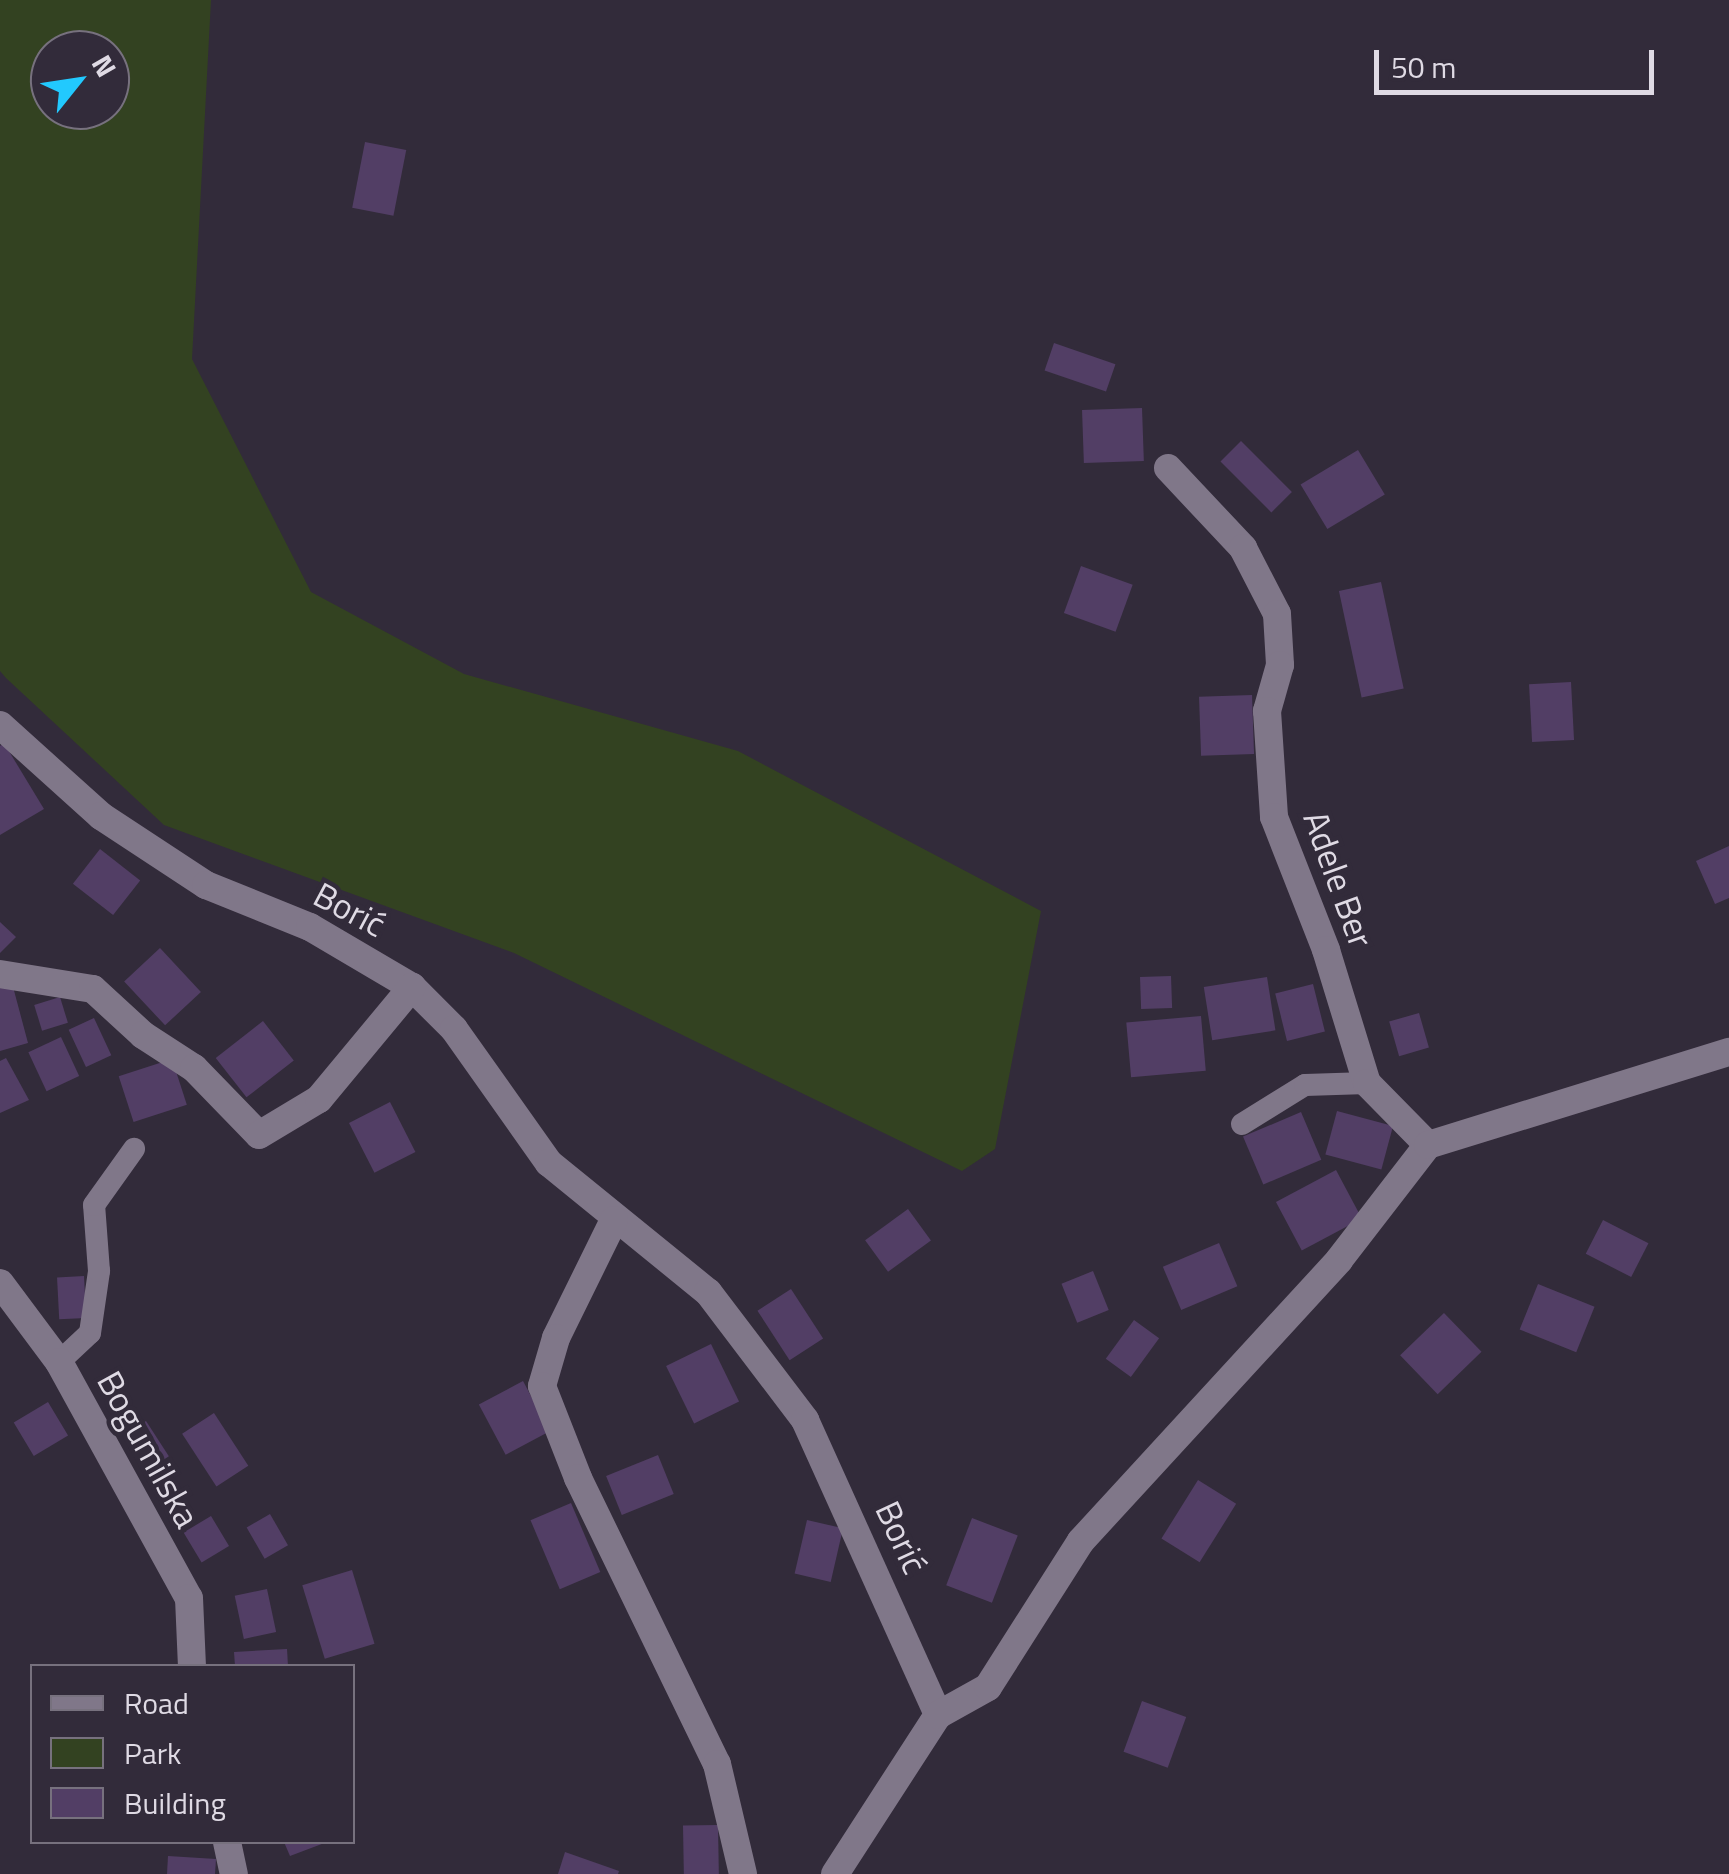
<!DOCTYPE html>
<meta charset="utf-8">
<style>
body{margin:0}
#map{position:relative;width:1729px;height:1874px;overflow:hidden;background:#322b3a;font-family:"Titillium Web",sans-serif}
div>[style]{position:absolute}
.green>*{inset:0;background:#334221}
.building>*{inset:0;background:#523e65;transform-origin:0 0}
.service>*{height:22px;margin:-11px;padding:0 11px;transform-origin:11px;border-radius:11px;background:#807789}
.minor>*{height:28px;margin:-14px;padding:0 14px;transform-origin:14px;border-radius:14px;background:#807789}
span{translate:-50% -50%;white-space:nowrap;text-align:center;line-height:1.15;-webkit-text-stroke:9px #322b3a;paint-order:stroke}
.street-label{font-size:35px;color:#dfdae4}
.legend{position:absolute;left:30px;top:1664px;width:325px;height:180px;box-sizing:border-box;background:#322b3a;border:2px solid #77717e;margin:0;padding:12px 18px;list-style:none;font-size:30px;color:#dfdae4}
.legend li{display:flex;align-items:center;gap:20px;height:50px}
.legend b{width:50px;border:2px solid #77717e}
.north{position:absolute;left:30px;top:30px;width:100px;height:100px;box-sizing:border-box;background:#322b3a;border:2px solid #77717e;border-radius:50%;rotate:60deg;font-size:28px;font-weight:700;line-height:40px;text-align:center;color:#dfdae4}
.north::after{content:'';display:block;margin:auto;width:35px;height:45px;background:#22c9fe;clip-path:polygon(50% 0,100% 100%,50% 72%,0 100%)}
.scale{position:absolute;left:1374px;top:50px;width:280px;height:45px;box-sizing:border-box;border:5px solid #dfdae4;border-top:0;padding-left:12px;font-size:30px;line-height:35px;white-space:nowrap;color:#dfdae4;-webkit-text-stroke:8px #322b3a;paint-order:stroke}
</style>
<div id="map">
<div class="green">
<div style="clip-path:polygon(evenodd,0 0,211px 0,192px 359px,311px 592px,464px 674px,738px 751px,1041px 911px,995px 1149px,962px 1171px,514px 953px,164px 825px,6px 678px,0 671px,0 0,50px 50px,110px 50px,110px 110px,50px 110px,50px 50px)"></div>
</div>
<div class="building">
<div style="left:365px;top:142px;width:42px;height:67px;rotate:11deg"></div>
<div style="left:1054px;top:343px;width:65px;height:29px;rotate:19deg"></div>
<div style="left:1142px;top:408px;width:53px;height:60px;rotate:88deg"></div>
<div style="left:1241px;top:441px;width:72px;height:29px;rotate:45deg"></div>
<div style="left:1358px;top:450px;width:52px;height:67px;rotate:59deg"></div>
<div style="left:1081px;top:566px;width:55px;height:50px;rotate:20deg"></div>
<div style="left:1381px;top:582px;width:109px;height:43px;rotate:78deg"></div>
<div style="left:1571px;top:682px;width:58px;height:42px;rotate:87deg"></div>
<div style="left:1252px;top:695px;width:59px;height:53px;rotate:88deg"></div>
<div style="clip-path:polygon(4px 743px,44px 809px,0 835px,0 746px)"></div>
<div style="clip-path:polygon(1729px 846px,1729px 898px,1715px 904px,1696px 861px)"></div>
<div style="left:100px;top:849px;width:51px;height:44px;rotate:38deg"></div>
<div style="clip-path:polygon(0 922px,16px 937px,0 953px)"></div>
<div style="left:160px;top:948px;width:60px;height:49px;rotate:47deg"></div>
<div style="left:1171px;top:976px;width:32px;height:31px;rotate:88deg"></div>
<div style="left:1267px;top:977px;width:54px;height:64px;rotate:81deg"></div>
<div style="clip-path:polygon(12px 983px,28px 1043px,0 1051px,0 986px)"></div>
<div style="left:1313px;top:984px;width:49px;height:39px;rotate:76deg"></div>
<div style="left:60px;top:997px;width:27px;height:27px;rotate:73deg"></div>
<div style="left:1419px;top:1013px;width:36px;height:31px;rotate:74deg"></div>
<div style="left:1201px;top:1016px;width:55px;height:75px;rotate:85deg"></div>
<div style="left:94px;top:1018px;width:41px;height:28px;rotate:65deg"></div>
<div style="left:263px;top:1021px;width:50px;height:60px;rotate:52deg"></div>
<div style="left:61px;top:1037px;width:43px;height:36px;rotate:65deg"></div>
<div style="clip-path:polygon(6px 1058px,29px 1100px,0 1113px,0 1061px)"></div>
<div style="left:172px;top:1059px;width:48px;height:56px;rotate:72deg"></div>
<div style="left:390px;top:1102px;width:56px;height:46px;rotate:63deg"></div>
<div style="left:1337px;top:1111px;width:58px;height:45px;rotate:15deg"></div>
<div style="left:1301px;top:1112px;width:52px;height:63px;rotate:67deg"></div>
<div style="left:1336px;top:1170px;width:55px;height:68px;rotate:62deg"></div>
<div style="left:908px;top:1209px;width:39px;height:53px;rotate:54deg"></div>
<div style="left:1603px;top:1220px;width:51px;height:38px;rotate:27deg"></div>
<div style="left:1219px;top:1243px;width:47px;height:61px;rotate:67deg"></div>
<div style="left:1093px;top:1271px;width:42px;height:34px;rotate:68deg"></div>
<div style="left:84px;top:1276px;width:42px;height:27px;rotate:87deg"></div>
<div style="left:1538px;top:1284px;width:61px;height:49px;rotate:22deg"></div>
<div style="left:791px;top:1289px;width:59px;height:40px;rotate:57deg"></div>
<div style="left:1444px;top:1313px;width:54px;height:61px;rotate:46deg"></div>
<div style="left:1134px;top:1320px;width:31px;height:48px;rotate:36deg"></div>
<div style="left:711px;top:1344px;width:64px;height:50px;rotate:64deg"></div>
<div style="left:523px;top:1381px;width:57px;height:50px;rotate:62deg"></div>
<div style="left:48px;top:1402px;width:39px;height:40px;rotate:59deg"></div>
<div style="left:214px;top:1413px;width:63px;height:38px;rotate:57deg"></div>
<div style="left:146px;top:1421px;width:42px;height:27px;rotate:57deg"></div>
<div style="left:658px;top:1455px;width:42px;height:56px;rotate:68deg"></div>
<div style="left:1198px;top:1480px;width:45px;height:69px;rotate:32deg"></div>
<div style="left:571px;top:1503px;width:75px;height:44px;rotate:67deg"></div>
<div style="left:270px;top:1514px;width:36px;height:27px;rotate:60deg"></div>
<div style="left:211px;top:1516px;width:35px;height:32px;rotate:59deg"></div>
<div style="left:972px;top:1518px;width:49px;height:72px;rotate:21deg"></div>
<div style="left:807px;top:1520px;width:37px;height:55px;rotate:13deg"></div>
<div style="left:352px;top:1570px;width:77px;height:52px;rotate:73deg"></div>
<div style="left:267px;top:1589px;width:44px;height:33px;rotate:78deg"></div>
<div style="clip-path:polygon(287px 1649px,288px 1666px,235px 1666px,234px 1652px)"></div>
<div style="left:1142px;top:1701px;width:47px;height:54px;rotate:20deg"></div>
<div style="left:718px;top:1825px;width:49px;height:35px;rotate:89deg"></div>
<div style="clip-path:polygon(284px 1842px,327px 1842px,290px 1856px)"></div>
<div style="clip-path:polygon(565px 1852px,619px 1871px,618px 1874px,558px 1874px)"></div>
<div style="clip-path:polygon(168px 1856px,216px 1859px,215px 1874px,167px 1874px)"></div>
</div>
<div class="service">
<div style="left:1242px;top:1124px;width:74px;rotate:-31.8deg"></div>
<div style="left:1305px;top:1085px;width:62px;rotate:-1.8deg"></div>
<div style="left:59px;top:1362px;width:42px;rotate:-43.1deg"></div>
<div style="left:90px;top:1333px;width:63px;rotate:-81.7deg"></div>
<div style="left:99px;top:1271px;width:66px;rotate:-94.3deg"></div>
<div style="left:94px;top:1205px;width:69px;rotate:-54.5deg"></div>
</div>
<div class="minor">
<div style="left:1168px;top:468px;width:110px;rotate:46.8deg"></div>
<div style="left:1243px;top:548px;width:74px;rotate:62.7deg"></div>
<div style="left:1277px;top:614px;width:51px;rotate:86.6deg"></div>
<div style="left:1280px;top:665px;width:48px;rotate:105.8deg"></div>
<div style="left:1267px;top:711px;width:106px;rotate:86.2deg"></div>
<div style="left:1274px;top:817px;width:143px;rotate:68.6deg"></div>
<div style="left:1326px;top:950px;width:139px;rotate:72.9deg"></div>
<div style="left:1367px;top:1083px;width:87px;rotate:45.5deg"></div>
<div style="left:0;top:725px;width:136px;rotate:42deg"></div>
<div style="left:101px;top:816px;width:126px;rotate:33.3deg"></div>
<div style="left:206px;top:885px;width:112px;rotate:22deg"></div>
<div style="left:310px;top:927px;width:118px;rotate:30.5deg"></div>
<div style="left:412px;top:987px;width:59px;rotate:45deg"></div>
<div style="left:454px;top:1029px;width:164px;rotate:54.7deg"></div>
<div style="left:549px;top:1163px;width:205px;rotate:39.1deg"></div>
<div style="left:708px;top:1292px;width:161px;rotate:52.8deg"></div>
<div style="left:805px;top:1420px;width:324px;rotate:65.7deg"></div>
<div style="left:0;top:974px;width:94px;rotate:9.2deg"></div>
<div style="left:93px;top:989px;width:68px;rotate:42.6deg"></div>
<div style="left:143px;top:1035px;width:61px;rotate:32.9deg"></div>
<div style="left:194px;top:1068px;width:93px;rotate:45.9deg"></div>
<div style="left:259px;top:1135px;width:70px;rotate:-31deg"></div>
<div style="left:319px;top:1099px;width:146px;rotate:-50.3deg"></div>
<div style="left:614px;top:1220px;width:131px;rotate:116.2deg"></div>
<div style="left:556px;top:1338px;width:50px;rotate:106.3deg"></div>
<div style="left:542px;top:1386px;width:99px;rotate:68.6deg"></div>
<div style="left:578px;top:1478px;width:318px;rotate:64.1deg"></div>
<div style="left:717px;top:1764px;width:113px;rotate:76.7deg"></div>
<div style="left:0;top:1283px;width:99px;rotate:53.2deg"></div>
<div style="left:59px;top:1362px;width:269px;rotate:61.2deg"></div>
<div style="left:189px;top:1598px;width:68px;rotate:87.5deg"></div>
<div style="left:227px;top:1842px;width:33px;rotate:78deg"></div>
<div style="left:835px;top:1874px;width:189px;rotate:-57.1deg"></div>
<div style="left:938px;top:1715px;width:57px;rotate:-29.2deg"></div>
<div style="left:988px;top:1687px;width:173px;rotate:-57.5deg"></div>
<div style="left:1081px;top:1541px;width:381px;rotate:-47.4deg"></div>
<div style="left:1339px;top:1260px;width:145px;rotate:-52.3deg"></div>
<div style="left:1428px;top:1145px;width:315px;rotate:-17.2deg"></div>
</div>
<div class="street-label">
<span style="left:1339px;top:879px;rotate:70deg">Adele Ber</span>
<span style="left:350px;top:909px;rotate:28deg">Borić</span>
<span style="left:149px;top:1449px;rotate:61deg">Bogumilska</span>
<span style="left:902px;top:1537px;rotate:65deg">Borić</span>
</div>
<ul class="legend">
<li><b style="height:12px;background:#807789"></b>Road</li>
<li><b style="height:28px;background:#334221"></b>Park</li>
<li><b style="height:28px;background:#523e65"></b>Building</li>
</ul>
<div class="north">N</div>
<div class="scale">50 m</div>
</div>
